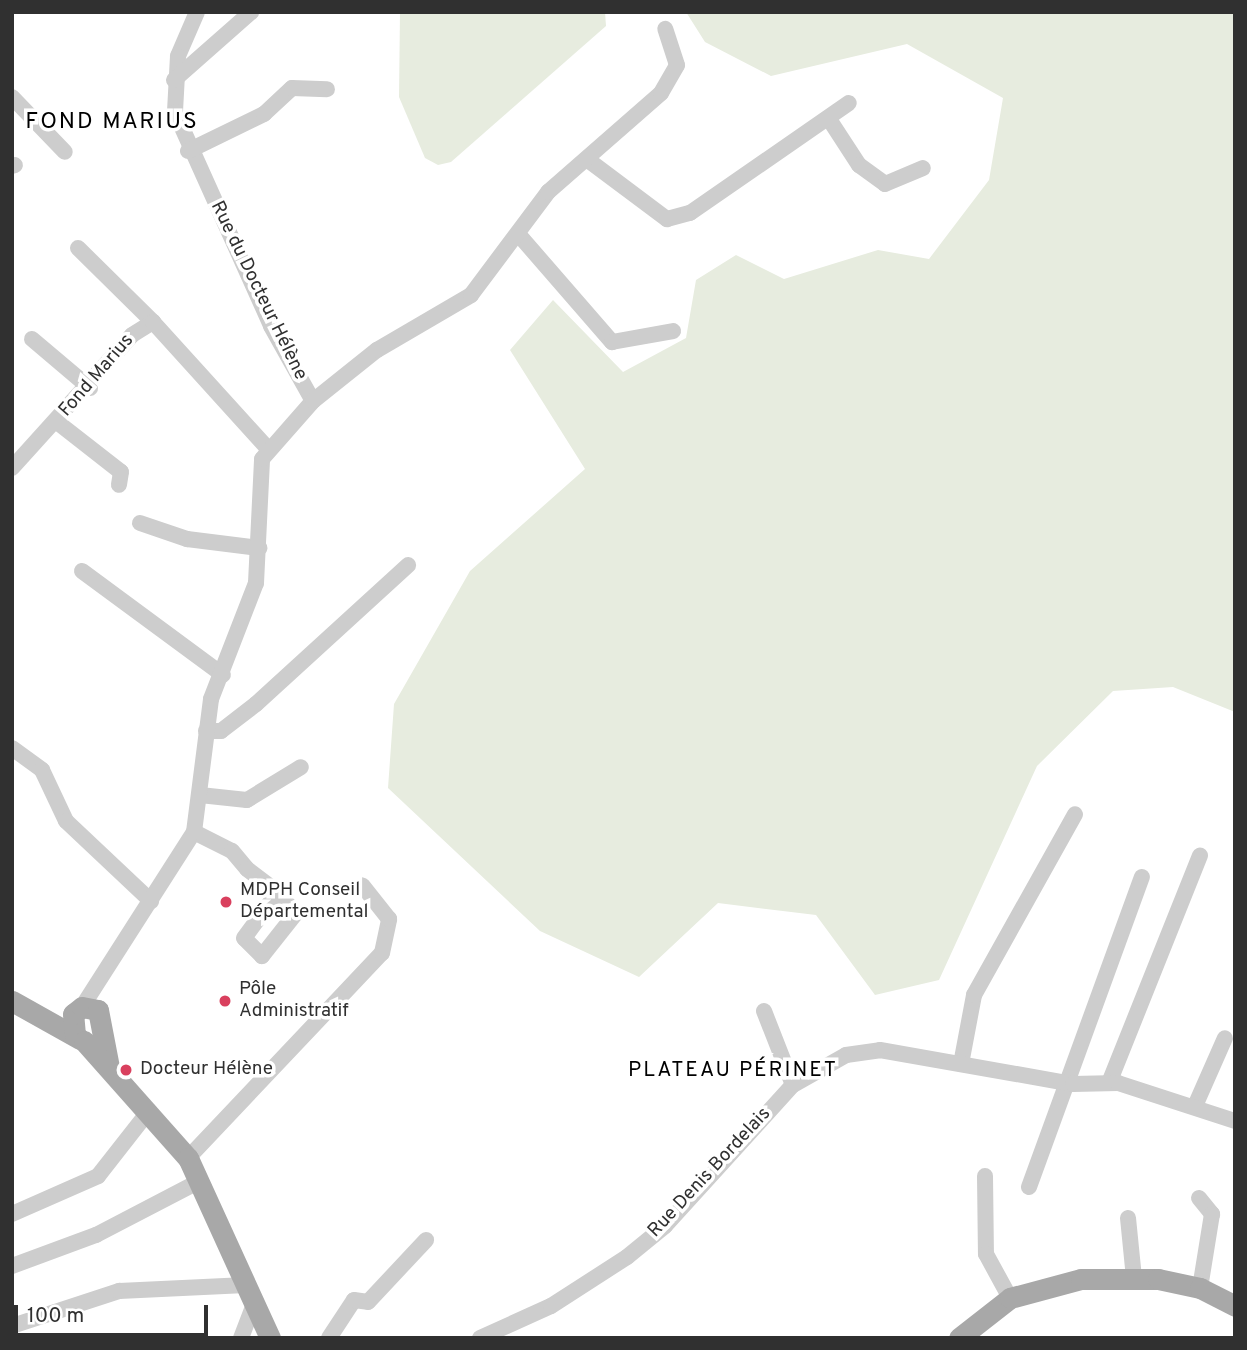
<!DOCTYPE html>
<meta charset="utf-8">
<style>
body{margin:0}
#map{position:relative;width:1247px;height:1350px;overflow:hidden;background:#fff;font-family:Overpass,sans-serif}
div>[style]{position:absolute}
.green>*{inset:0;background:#e7ecdf}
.minor>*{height:16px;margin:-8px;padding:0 8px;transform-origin:8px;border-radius:8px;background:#cdcdcd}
.major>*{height:21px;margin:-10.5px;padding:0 10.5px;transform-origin:10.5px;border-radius:10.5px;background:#a8a8a8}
.dots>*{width:19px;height:19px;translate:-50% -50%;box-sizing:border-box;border:4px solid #fff;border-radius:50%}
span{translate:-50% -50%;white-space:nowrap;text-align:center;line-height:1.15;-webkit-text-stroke:7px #fff;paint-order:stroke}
.street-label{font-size:19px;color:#303030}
.poi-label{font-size:19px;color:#303030}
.left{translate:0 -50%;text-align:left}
.neighbourhood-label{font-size:21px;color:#000;letter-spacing:2px}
.quarter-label{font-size:23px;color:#000;letter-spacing:2px}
.frame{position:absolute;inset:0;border:14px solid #303030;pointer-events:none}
.scale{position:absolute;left:14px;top:1305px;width:194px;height:32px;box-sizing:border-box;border:4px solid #303030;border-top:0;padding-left:9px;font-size:21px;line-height:24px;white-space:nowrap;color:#303030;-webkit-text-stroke:5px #fff;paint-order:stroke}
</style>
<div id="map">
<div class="green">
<div style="clip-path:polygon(605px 12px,606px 26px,451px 162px,438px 165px,425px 158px,399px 97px,400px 12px)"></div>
<div style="clip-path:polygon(686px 12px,1235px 12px,1235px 712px,1173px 687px,1113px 691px,1037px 766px,939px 980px,875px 995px,816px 915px,718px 903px,639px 977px,540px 931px,388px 788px,394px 704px,470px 571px,585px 469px,510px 350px,553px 300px,623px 372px,686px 338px,696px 280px,736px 255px,784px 279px,878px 250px,929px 259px,989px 180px,1003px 98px,907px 44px,771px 76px,705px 42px)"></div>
</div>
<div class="minor">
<div style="left:197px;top:12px;width:48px;rotate:113.4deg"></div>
<div style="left:178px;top:56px;width:56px;rotate:93.1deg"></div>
<div style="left:175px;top:112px;width:235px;rotate:65.8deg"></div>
<div style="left:271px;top:326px;width:86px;rotate:60.8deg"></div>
<div style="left:174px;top:80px;width:103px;rotate:-41.4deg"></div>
<div style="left:12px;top:97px;width:76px;rotate:46.1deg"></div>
<div style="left:829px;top:119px;width:55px;rotate:56.9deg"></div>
<div style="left:859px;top:165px;width:32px;rotate:36deg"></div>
<div style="left:885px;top:184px;width:41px;rotate:-22.8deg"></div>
<div style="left:188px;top:151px;width:85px;rotate:-26deg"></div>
<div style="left:264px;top:114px;width:38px;rotate:-43deg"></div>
<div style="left:292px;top:88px;width:35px;rotate:2deg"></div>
<div style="left:588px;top:160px;width:99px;rotate:36.8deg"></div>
<div style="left:667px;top:219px;width:24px;rotate:-15deg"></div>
<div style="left:690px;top:213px;width:193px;rotate:-34.7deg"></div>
<div style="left:12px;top:166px;width:3px;rotate:-18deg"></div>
<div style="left:519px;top:235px;width:142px;rotate:49deg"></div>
<div style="left:612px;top:342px;width:62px;rotate:-10.2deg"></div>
<div style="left:78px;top:248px;width:105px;rotate:44.6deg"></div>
<div style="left:32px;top:339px;width:76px;rotate:40.2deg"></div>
<div style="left:57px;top:422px;width:81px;rotate:38deg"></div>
<div style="left:121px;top:472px;width:13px;rotate:99deg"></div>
<div style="left:12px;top:468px;width:179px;rotate:-47.9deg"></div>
<div style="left:132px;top:335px;width:25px;rotate:-32deg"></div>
<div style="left:153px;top:322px;width:171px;rotate:47.8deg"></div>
<div style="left:140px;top:523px;width:50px;rotate:18.8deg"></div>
<div style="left:187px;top:539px;width:73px;rotate:7.1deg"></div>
<div style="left:82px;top:571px;width:175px;rotate:36.4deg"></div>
<div style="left:206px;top:731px;width:15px"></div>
<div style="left:221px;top:731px;width:44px;rotate:-37.6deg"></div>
<div style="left:256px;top:704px;width:206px;rotate:-42.4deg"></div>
<div style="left:12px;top:748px;width:37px;rotate:36deg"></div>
<div style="left:42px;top:770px;width:56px;rotate:64.8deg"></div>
<div style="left:66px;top:821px;width:117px;rotate:43.3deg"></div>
<div style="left:200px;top:795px;width:47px;rotate:6.1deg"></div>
<div style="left:247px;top:800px;width:63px;rotate:-31.4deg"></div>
<div style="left:194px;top:832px;width:42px;rotate:26.6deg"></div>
<div style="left:232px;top:851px;width:23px;rotate:50deg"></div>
<div style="left:247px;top:869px;width:30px;rotate:37deg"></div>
<div style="left:271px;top:887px;width:8px;rotate:45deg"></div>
<div style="left:277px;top:893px;width:28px;rotate:46deg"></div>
<div style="left:296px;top:913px;width:55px;rotate:128.3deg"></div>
<div style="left:262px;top:956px;width:25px;rotate:-135deg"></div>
<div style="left:244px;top:938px;width:56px;rotate:-53.7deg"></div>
<div style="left:82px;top:1007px;width:208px;rotate:-57.4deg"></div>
<div style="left:194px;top:832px;width:134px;rotate:-82.7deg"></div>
<div style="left:211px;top:699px;width:124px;rotate:-68.8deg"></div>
<div style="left:256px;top:583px;width:124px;rotate:-87.2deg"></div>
<div style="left:262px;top:459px;width:77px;rotate:-48.7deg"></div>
<div style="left:313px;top:401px;width:82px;rotate:-38.6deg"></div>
<div style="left:377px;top:350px;width:109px;rotate:-30.3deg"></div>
<div style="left:471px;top:295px;width:129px;rotate:-53.2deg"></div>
<div style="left:548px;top:192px;width:150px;rotate:-41.2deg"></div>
<div style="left:661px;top:93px;width:32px;rotate:-60deg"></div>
<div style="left:677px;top:65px;width:38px;rotate:-108deg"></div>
<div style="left:764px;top:1011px;width:79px;rotate:68.6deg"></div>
<div style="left:961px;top:1064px;width:70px;rotate:-79.3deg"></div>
<div style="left:974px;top:995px;width:207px;rotate:-60.8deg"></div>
<div style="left:1109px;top:1083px;width:245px;rotate:-68.2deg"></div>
<div style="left:1195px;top:1106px;width:74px;rotate:-66.2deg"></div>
<div style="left:188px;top:1158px;width:282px;rotate:-46.6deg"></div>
<div style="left:382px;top:953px;width:35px;rotate:-78deg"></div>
<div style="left:389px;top:919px;width:43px;rotate:-128.5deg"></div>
<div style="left:985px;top:1176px;width:78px;rotate:89.3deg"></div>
<div style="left:986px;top:1254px;width:50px;rotate:61.4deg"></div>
<div style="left:1029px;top:1187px;width:330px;rotate:-70deg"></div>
<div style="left:1199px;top:1198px;width:21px;rotate:51deg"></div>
<div style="left:1212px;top:1214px;width:75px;rotate:99.2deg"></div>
<div style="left:12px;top:1214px;width:94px;rotate:-23.8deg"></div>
<div style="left:98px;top:1176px;width:83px;rotate:-51.9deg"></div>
<div style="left:1128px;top:1218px;width:60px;rotate:84.3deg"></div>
<div style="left:12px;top:1266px;width:90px;rotate:-20.3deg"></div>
<div style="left:96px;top:1235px;width:108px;rotate:-27.5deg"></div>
<div style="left:192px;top:1185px;width:12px;rotate:9deg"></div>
<div style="left:12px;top:1326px;width:113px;rotate:-18.1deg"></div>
<div style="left:119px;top:1291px;width:127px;rotate:-2.7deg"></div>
<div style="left:241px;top:1338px;width:36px;rotate:-69deg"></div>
<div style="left:329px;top:1338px;width:45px;rotate:-56.7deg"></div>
<div style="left:354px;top:1300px;width:14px;rotate:8deg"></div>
<div style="left:368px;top:1302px;width:85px;rotate:-46.9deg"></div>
<div style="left:480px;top:1338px;width:78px;rotate:-24.3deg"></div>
<div style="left:551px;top:1306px;width:90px;rotate:-32.8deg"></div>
<div style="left:627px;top:1257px;width:49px;rotate:-39.2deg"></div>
<div style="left:665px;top:1226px;width:190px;rotate:-47.8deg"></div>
<div style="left:793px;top:1085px;width:61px;rotate:-29.5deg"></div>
<div style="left:846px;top:1055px;width:34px;rotate:-8deg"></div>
<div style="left:880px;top:1050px;width:196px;rotate:10deg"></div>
<div style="left:1073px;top:1084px;width:45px;rotate:-1.3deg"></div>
<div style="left:1118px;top:1083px;width:123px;rotate:18deg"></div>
</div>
<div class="major">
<div style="left:12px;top:1001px;width:78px;rotate:29.2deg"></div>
<div style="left:75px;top:1035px;width:21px;rotate:-95deg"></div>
<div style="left:73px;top:1014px;width:11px;rotate:-38deg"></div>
<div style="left:82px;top:1007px;width:16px;rotate:11deg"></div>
<div style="left:98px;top:1010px;width:58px;rotate:79.1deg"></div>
<div style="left:84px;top:1041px;width:157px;rotate:48.4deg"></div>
<div style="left:188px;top:1158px;width:198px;rotate:65.5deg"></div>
<div style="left:959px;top:1338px;width:65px;rotate:-38.1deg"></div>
<div style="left:1010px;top:1298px;width:73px;rotate:-15deg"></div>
<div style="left:1081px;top:1279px;width:77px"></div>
<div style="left:1158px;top:1279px;width:43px;rotate:12.1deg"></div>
<div style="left:1200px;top:1288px;width:39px;rotate:27deg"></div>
</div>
<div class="dots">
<div style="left:226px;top:902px;background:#d9405e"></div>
<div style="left:225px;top:1001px;background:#d9405e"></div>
<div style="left:126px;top:1070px;background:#d9405e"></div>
</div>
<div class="street-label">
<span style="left:258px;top:291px;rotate:64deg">Rue du Docteur Hélène</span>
<span style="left:97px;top:376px;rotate:-49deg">Fond Marius</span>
<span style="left:710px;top:1173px;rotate:-47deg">Rue Denis Bordelais</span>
</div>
<div class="poi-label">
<span class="left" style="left:240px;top:902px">MDPH Conseil<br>Départemental</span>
<span class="left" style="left:239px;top:1001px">Pôle<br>Administratif</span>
<span class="left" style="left:140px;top:1070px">Docteur Hélène</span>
</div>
<div class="neighbourhood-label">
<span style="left:733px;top:1071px">PLATEAU PÉRINET</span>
</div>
<div class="quarter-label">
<span style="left:112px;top:123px">FOND MARIUS</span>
</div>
<div class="frame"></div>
<div class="scale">100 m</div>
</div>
